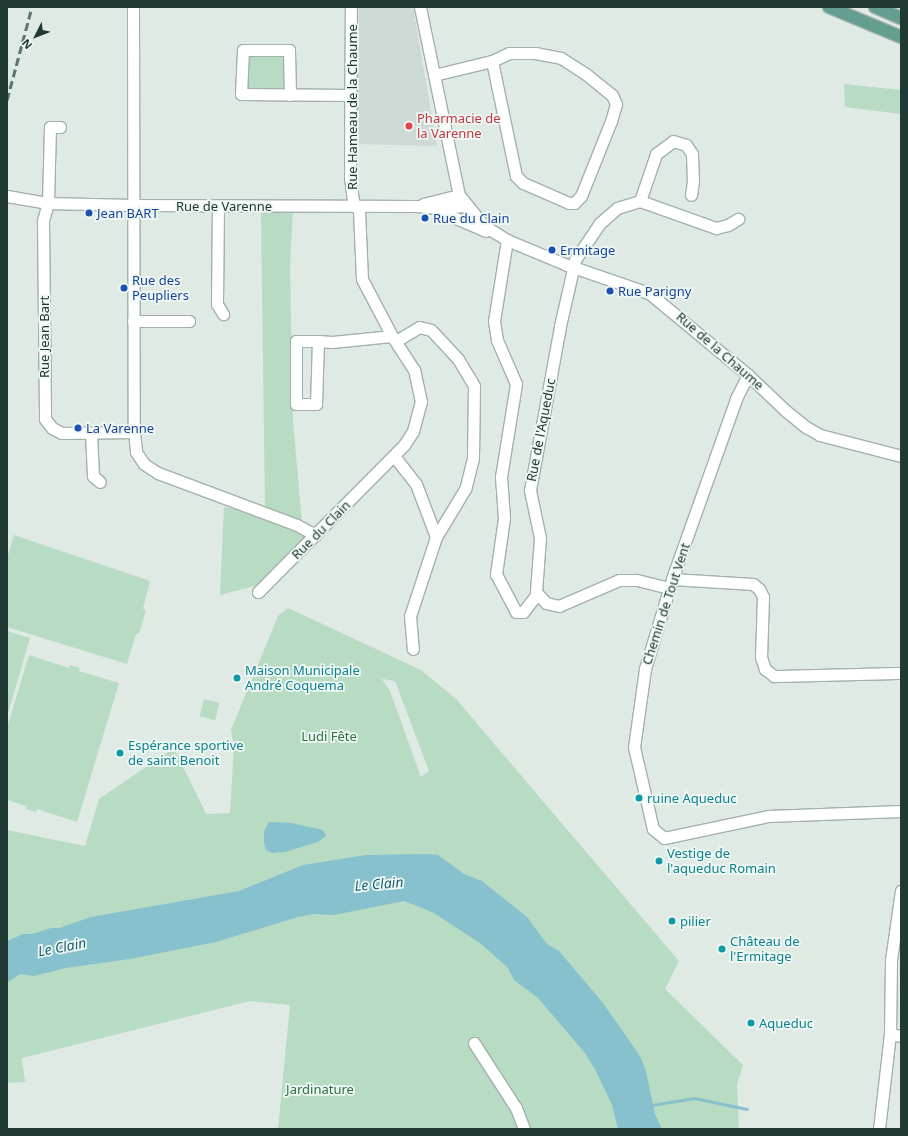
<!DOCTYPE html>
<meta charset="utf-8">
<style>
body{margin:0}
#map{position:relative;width:908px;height:1136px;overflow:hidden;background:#dfeae5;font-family:"Noto Sans",sans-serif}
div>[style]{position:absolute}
.built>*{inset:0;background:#cdd9d4}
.green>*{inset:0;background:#b8dbc3;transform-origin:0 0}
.water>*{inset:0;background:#88c1ce}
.stream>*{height:3px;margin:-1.5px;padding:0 1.5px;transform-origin:1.5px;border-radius:1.5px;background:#88c1ce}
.roads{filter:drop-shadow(1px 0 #a2b1ac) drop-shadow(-1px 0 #a2b1ac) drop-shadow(0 1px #a2b1ac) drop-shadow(0 -1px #a2b1ac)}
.street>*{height:11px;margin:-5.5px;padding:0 5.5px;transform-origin:5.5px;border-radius:5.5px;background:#fff}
.primary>*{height:12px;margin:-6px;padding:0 6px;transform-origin:6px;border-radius:6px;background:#649e91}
.rail>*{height:3px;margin-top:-1.5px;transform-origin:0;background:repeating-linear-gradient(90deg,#5b756f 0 8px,transparent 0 12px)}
.dots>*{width:11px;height:11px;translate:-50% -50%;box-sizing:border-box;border:2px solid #eff7f3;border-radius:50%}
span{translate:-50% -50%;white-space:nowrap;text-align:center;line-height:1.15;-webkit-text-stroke:3.5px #eff7f3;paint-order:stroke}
.street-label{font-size:13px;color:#213933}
.health-label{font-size:13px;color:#be3a42}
.left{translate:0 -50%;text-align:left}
.transit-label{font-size:13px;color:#164399}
.culture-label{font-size:13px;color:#0d838f}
.park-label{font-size:13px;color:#2c6f48}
.water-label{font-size:14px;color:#1d6173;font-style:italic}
.frame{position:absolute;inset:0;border:8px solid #213933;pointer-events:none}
.north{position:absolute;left:16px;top:16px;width:40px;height:40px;-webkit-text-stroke:3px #eff7f3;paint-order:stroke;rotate:228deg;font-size:11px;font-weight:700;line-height:16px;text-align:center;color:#213933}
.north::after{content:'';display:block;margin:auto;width:14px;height:18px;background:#213933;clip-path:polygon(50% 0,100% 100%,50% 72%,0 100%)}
</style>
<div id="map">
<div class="built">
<div style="clip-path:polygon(359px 7px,413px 7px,437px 146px,355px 144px)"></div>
</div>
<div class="green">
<div style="left:246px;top:53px;width:40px;height:39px"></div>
<div style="clip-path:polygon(844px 84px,901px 90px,901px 114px,845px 107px)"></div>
<div style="clip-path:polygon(293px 209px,290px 267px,293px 421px,302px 523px,265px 510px,261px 211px)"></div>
<div style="clip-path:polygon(224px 507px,245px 511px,301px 530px,308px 537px,258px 585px,220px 595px)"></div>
<div style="clip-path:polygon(14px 535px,150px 581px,143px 609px,146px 610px,139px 634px,136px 634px,127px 664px,7px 627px,7px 558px)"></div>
<div style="clip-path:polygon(evenodd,288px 608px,421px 670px,456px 699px,679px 961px,665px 989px,743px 1065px,737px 1084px,739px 1129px,278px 1129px,290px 1005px,250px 1001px,22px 1058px,25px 1082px,7px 1083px,7px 830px,85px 846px,99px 799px,174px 748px,206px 814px,230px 813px,234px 746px,231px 730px,278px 616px,288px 608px,382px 679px,395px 681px,429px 771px,421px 777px,390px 691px,382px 679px)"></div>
<div style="clip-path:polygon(7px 631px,30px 638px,7px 717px)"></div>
<div style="clip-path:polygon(29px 655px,69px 668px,70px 665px,80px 668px,79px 671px,119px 683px,77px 822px,37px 809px,36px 812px,26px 809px,26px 806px,7px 800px,7px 728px)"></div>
<div style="left:204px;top:699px;width:16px;height:18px;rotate:14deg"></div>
</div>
<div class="water">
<div style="clip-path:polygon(269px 822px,291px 823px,323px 830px,326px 836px,318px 842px,285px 852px,272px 853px,266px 850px,264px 843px,264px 831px)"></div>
<div style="clip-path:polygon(428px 854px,438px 855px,464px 874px,482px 881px,527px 917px,547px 944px,559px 951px,603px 1003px,640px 1056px,646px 1071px,655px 1114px,662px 1129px,618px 1129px,612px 1105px,596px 1071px,585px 1053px,538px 998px,514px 980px,508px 968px,480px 943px,432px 912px,404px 901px,334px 915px,314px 914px,298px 917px,216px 942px,130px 959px,66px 968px,34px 976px,20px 974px,7px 983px,7px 941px,23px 934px,32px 934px,51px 928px,59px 928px,91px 917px,239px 891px,303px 865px,366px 855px)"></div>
</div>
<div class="stream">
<div style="left:652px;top:1105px;width:43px;rotate:-9.5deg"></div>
<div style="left:694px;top:1098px;width:54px;rotate:11.7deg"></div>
</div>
<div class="roads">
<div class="street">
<div style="left:133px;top:7px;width:425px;rotate:89.9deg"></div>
<div style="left:134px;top:432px;width:20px;rotate:84deg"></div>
<div style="left:136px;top:452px;width:14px;rotate:56deg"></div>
<div style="left:144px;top:464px;width:17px;rotate:33deg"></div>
<div style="left:158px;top:473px;width:148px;rotate:20.5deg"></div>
<div style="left:297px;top:525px;width:21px;rotate:29deg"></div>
<div style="left:420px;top:7px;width:192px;rotate:78.3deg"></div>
<div style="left:459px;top:195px;width:38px;rotate:51deg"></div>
<div style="left:483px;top:225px;width:28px;rotate:32deg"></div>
<div style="left:507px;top:240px;width:65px;rotate:22.6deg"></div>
<div style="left:567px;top:265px;width:87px;rotate:18.9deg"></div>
<div style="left:649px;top:293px;width:129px;rotate:39.6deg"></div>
<div style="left:748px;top:375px;width:52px;rotate:43.5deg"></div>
<div style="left:786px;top:411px;width:26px;rotate:39deg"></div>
<div style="left:806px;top:427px;width:16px;rotate:30deg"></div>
<div style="left:820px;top:435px;width:84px;rotate:14.5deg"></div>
<div style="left:434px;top:75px;width:60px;rotate:-13.6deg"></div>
<div style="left:492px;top:61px;width:19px;rotate:-25deg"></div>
<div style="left:509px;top:53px;width:26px"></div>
<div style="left:535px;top:53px;width:26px;rotate:11deg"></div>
<div style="left:561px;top:58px;width:31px;rotate:33deg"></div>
<div style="left:587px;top:75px;width:32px;rotate:39deg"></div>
<div style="left:612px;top:95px;width:10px;rotate:66deg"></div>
<div style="left:616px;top:104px;width:18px;rotate:106deg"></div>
<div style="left:611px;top:121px;width:81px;rotate:111.8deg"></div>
<div style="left:581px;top:196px;width:10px;rotate:135deg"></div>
<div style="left:574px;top:203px;width:5px;rotate:180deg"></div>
<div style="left:569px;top:203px;width:50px;rotate:-156.5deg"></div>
<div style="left:523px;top:183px;width:10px;rotate:-135deg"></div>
<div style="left:516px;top:176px;width:117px;rotate:-101.8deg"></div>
<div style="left:290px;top:95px;width:45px;rotate:-91.3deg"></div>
<div style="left:289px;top:50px;width:46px;rotate:180deg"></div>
<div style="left:243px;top:50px;width:44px;rotate:92.6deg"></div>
<div style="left:241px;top:94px;width:109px;rotate:0.5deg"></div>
<div style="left:60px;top:127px;width:10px;rotate:180deg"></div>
<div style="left:50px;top:127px;width:76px;rotate:91.5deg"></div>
<div style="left:48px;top:203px;width:19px;rotate:106deg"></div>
<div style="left:43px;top:221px;width:198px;rotate:89.4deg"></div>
<div style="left:45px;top:419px;width:11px;rotate:52deg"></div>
<div style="left:52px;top:428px;width:11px;rotate:27deg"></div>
<div style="left:62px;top:433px;width:72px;rotate:-0.8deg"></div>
<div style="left:7px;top:196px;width:42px;rotate:9.7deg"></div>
<div style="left:48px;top:203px;width:85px;rotate:1.3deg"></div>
<div style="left:133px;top:205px;width:284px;rotate:0.2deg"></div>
<div style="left:417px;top:206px;width:20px;rotate:6deg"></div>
<div style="left:437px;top:208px;width:28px;rotate:-4deg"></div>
<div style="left:640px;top:201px;width:50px;rotate:-71.2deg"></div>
<div style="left:656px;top:154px;width:21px;rotate:-37deg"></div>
<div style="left:673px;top:141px;width:14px;rotate:17deg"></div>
<div style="left:686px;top:145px;width:11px;rotate:56deg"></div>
<div style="left:692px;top:154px;width:27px;rotate:88deg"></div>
<div style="left:693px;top:181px;width:14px;rotate:98deg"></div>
<div style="left:423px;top:204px;width:37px;rotate:-14deg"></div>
<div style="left:218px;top:206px;width:98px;rotate:90.6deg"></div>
<div style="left:217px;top:304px;width:12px;rotate:59deg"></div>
<div style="left:439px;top:211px;width:51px;rotate:23.1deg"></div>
<div style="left:507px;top:240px;width:82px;rotate:99.1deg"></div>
<div style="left:494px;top:321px;width:19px;rotate:81deg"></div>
<div style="left:497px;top:340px;width:48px;rotate:66.6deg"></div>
<div style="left:516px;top:384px;width:94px;rotate:99.2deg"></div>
<div style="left:501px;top:477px;width:41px;rotate:85.8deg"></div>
<div style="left:504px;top:518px;width:57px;rotate:98.1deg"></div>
<div style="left:496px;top:574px;width:43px;rotate:62.2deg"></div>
<div style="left:516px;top:612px;width:7px"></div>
<div style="left:523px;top:612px;width:23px;rotate:-52deg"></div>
<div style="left:133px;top:321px;width:56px"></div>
<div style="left:318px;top:341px;width:63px;rotate:91.8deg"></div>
<div style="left:316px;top:404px;width:20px;rotate:180deg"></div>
<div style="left:296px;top:404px;width:63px;rotate:-90deg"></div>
<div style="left:296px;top:341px;width:22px"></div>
<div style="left:318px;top:341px;width:14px;rotate:4deg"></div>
<div style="left:332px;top:342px;width:60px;rotate:-5.7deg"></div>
<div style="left:396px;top:341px;width:27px;rotate:-31deg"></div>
<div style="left:419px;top:327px;width:12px;rotate:14deg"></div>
<div style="left:431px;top:330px;width:40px;rotate:47deg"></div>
<div style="left:458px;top:359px;width:31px;rotate:59deg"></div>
<div style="left:474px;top:386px;width:72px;rotate:90.8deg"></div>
<div style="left:473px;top:458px;width:32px;rotate:104deg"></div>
<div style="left:465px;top:489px;width:56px;rotate:121.1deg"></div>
<div style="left:748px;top:375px;width:27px;rotate:117deg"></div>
<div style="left:736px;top:399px;width:188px;rotate:109.6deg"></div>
<div style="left:673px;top:576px;width:97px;rotate:106.8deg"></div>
<div style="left:645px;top:669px;width:79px;rotate:98deg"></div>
<div style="left:634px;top:747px;width:84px;rotate:77deg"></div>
<div style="left:653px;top:829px;width:14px;rotate:39deg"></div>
<div style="left:664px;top:838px;width:106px;rotate:-11.9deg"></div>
<div style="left:768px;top:816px;width:133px;rotate:-2.2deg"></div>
<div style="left:91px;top:433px;width:43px;rotate:87.3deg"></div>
<div style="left:93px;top:476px;width:9px;rotate:41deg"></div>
<div style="left:394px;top:456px;width:36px;rotate:52deg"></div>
<div style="left:416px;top:484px;width:57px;rotate:69.3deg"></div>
<div style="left:436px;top:537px;width:83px;rotate:108.2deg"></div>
<div style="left:410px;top:616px;width:33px;rotate:85deg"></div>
<div style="left:672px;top:579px;width:81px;rotate:3.5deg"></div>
<div style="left:753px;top:584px;width:8px;rotate:40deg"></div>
<div style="left:759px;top:589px;width:9px;rotate:63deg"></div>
<div style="left:763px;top:597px;width:60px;rotate:91.9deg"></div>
<div style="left:761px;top:657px;width:13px;rotate:72deg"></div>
<div style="left:765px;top:669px;width:11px;rotate:38deg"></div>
<div style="left:774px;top:676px;width:127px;rotate:-1.4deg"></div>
<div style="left:669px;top:588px;width:34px;rotate:-166deg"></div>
<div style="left:636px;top:580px;width:17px;rotate:180deg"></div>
<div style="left:619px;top:580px;width:65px;rotate:156.6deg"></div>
<div style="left:559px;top:606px;width:13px;rotate:-167deg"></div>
<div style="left:546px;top:603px;width:15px;rotate:-132deg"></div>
<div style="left:536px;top:592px;width:54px;rotate:-85.8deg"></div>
<div style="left:540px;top:538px;width:49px;rotate:-101.8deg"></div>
<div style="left:530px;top:490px;width:167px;rotate:-79.6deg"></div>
<div style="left:560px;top:326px;width:68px;rotate:-77.2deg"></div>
<div style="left:575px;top:260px;width:45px;rotate:-56deg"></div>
<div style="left:600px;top:223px;width:23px;rotate:-41deg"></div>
<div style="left:617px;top:208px;width:24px;rotate:-17deg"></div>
<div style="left:640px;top:201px;width:81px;rotate:19.6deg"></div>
<div style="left:716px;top:228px;width:12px;rotate:-14deg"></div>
<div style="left:728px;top:225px;width:12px;rotate:-31deg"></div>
<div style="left:258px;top:592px;width:207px;rotate:-45.2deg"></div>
<div style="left:404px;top:445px;width:17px;rotate:-57deg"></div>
<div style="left:413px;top:431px;width:30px;rotate:-75deg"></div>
<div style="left:421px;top:402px;width:33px;rotate:-102deg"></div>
<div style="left:414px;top:370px;width:40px;rotate:-122.9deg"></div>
<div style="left:392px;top:336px;width:64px;rotate:-117.8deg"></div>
<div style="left:362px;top:279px;width:68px;rotate:-92.5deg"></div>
<div style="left:359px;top:211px;width:12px;rotate:-121deg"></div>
<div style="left:353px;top:201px;width:23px;rotate:-97deg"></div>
<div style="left:350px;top:178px;width:171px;rotate:-89.7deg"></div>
<div style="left:890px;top:1034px;width:11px;rotate:10deg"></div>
<div style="left:474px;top:1043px;width:77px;rotate:57.1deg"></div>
<div style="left:516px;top:1108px;width:22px;rotate:69deg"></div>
<div style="left:879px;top:1129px;width:96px;rotate:-83.4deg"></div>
<div style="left:890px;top:1034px;width:74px;rotate:-89.2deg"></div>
<div style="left:891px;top:960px;width:70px;rotate:-81.8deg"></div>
</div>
<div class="primary">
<div style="left:829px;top:7px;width:78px;rotate:22.6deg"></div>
<div style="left:875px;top:7px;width:28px;rotate:23deg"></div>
</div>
</div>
<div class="rail">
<div style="left:7px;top:100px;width:96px;rotate:-75deg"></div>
</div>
<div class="dots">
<div style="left:409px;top:126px;background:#e0444e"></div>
<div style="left:89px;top:213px;background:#1a4fb4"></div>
<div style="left:425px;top:218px;background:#1a4fb4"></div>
<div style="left:552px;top:250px;background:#1a4fb4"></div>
<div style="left:124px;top:288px;background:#1a4fb4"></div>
<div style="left:610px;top:291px;background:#1a4fb4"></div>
<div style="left:78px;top:428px;background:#1a4fb4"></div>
<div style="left:237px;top:678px;background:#0f9aa8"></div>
<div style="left:120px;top:753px;background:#0f9aa8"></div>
<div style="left:639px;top:798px;background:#0f9aa8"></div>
<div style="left:659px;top:861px;background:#0f9aa8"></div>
<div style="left:672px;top:921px;background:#0f9aa8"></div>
<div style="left:722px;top:949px;background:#0f9aa8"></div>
<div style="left:751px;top:1023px;background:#0f9aa8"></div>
</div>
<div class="street-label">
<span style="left:352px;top:107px;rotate:-90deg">Rue Hameau de la Chaume</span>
<span style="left:224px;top:206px">Rue de Varenne</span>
<span style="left:44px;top:337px;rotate:-90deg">Rue Jean Bart</span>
<span style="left:720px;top:351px;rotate:41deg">Rue de la Chaume</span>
<span style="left:541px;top:430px;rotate:-79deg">Rue de l'Aqueduc</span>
<span style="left:321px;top:530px;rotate:-45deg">Rue du Clain</span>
<span style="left:666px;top:604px;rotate:-72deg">Chemin de Tout Vent</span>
</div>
<div class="health-label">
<span class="left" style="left:417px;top:126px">Pharmacie de<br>la Varenne</span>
</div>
<div class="transit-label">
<span class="left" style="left:97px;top:213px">Jean BART</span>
<span class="left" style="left:433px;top:218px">Rue du Clain</span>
<span class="left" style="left:560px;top:250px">Ermitage</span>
<span class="left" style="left:132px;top:288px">Rue des<br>Peupliers</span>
<span class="left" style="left:618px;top:291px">Rue Parigny</span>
<span class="left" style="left:86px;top:428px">La Varenne</span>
</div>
<div class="culture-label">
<span class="left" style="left:245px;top:678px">Maison Municipale<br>André Coquema</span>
<span class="left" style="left:128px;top:753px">Espérance sportive<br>de saint Benoit</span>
<span class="left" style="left:647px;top:798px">ruine Aqueduc</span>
<span class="left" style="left:667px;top:861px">Vestige de<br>l'aqueduc Romain</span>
<span class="left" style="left:680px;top:921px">pilier</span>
<span class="left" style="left:730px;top:949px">Château de<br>l'Ermitage</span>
<span class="left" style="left:759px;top:1023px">Aqueduc</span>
</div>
<div class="park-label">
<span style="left:329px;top:736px">Ludi Fête</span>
<span style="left:320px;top:1089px">Jardinature</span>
</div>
<div class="water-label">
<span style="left:379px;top:884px;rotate:-5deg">Le Clain</span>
<span style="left:62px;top:947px;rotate:-11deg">Le Clain</span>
</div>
<div class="frame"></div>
<div class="north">N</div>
</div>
